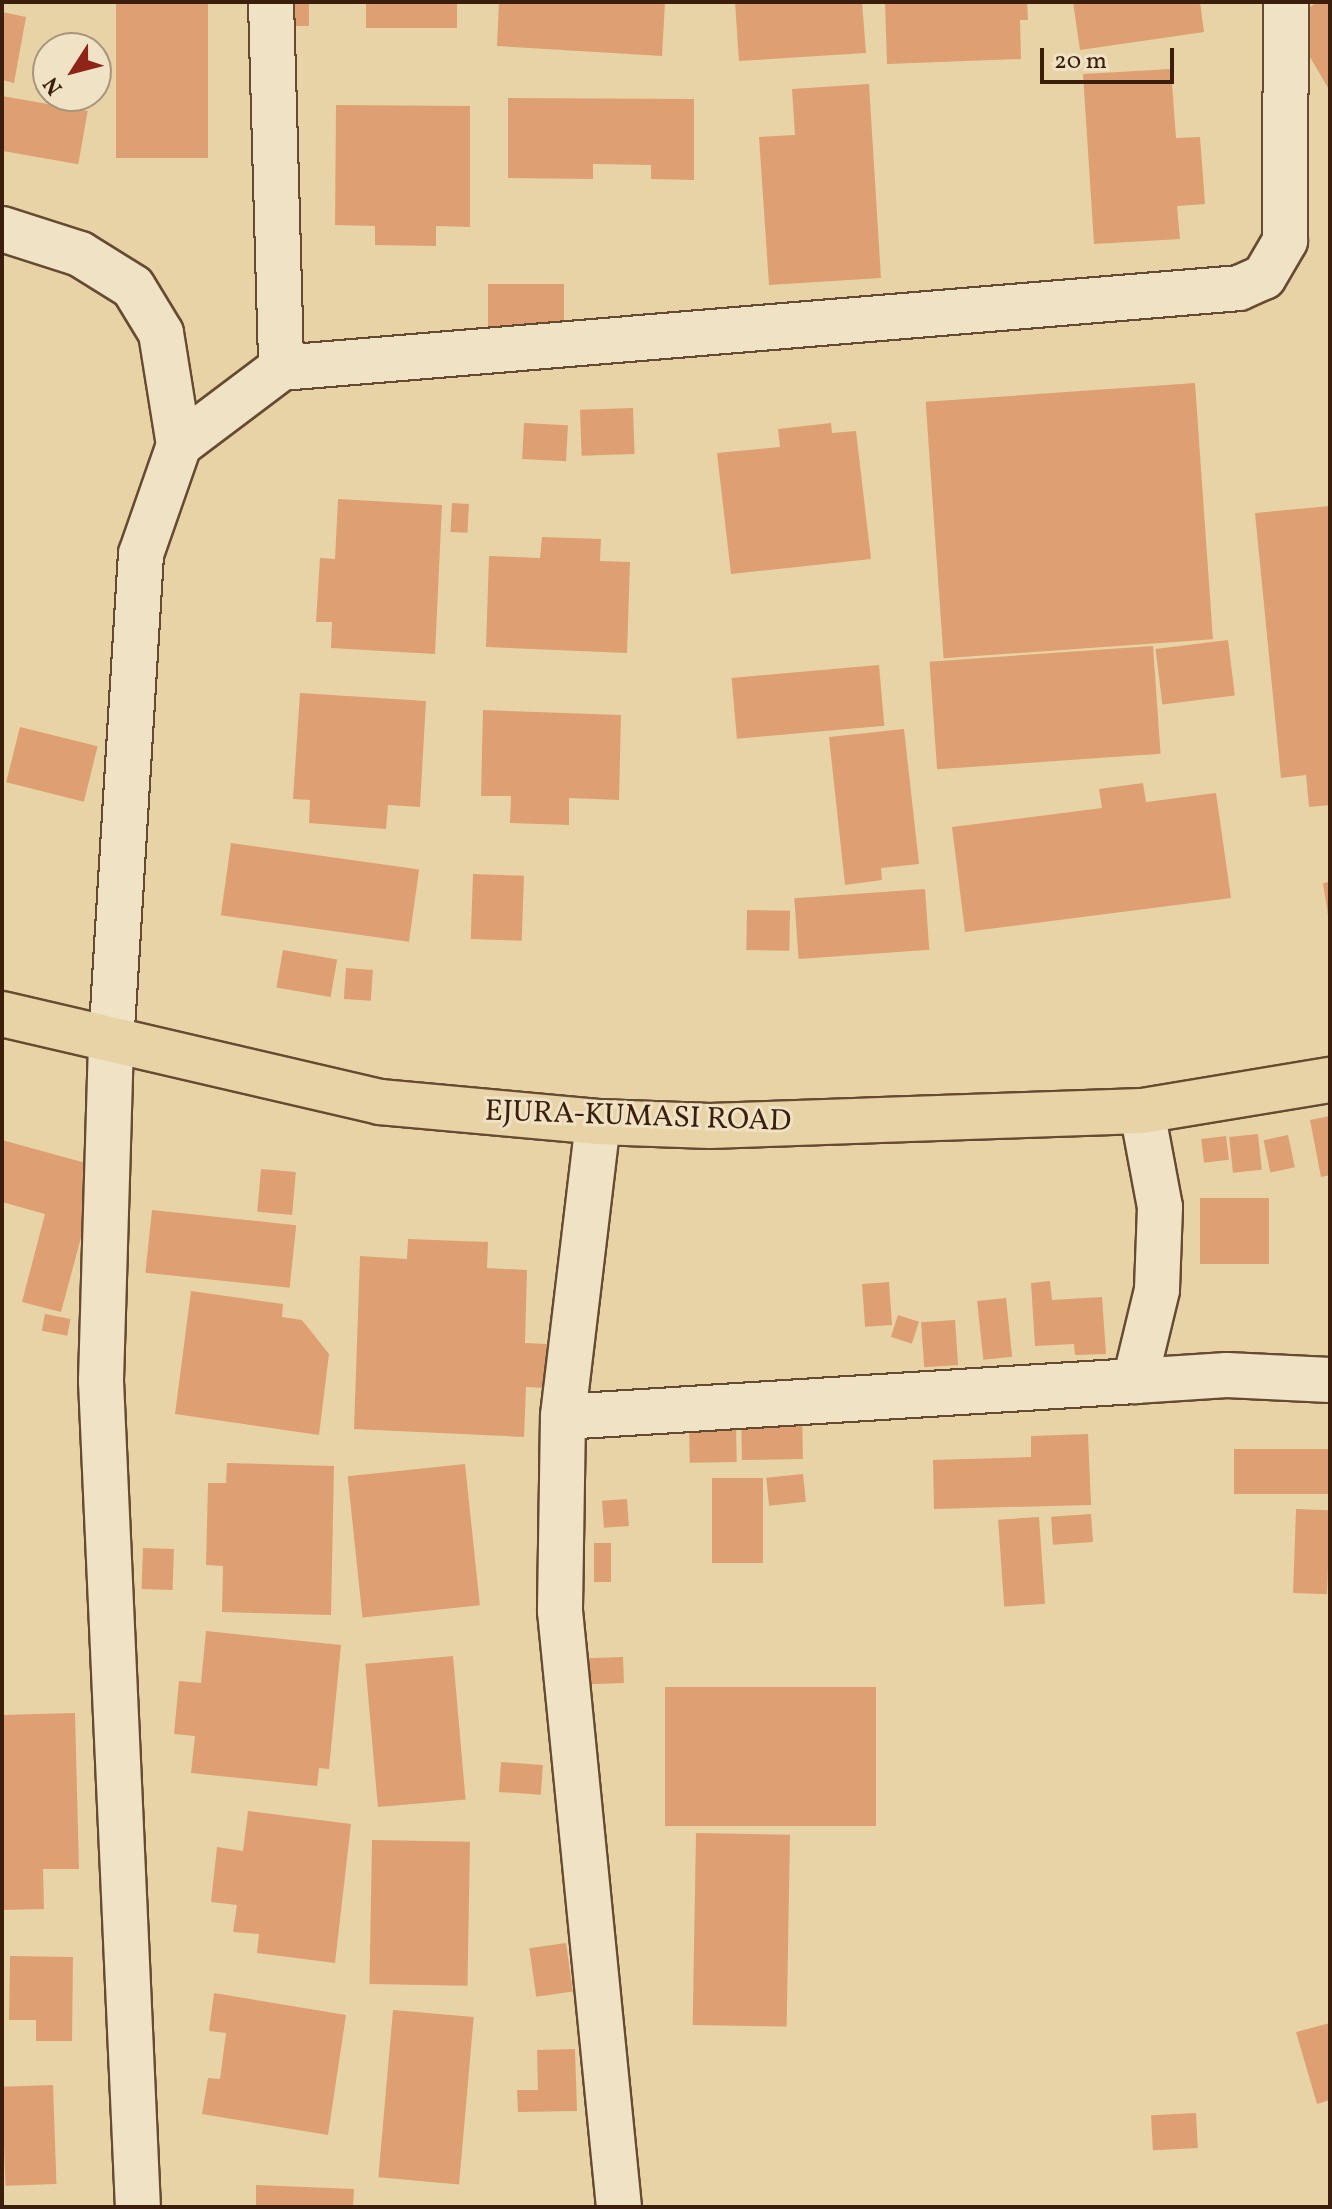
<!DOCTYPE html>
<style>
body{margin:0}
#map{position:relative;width:1332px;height:2209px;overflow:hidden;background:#e7d3a6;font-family:Vollkorn,serif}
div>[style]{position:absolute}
.building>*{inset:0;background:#dea072;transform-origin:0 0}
.roads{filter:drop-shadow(2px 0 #664b32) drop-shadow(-2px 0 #664b32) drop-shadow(0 2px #664b32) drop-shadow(0 -2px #664b32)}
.minor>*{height:44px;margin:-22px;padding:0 22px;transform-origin:22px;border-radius:22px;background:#efe2c5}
.major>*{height:44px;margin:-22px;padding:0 22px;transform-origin:22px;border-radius:22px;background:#e7d3a6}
span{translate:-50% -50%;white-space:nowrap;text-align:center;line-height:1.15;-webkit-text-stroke:6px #efe2c5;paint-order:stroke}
.street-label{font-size:30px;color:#3b1e0b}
.frame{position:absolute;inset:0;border:4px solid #3b1e0b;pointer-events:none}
.north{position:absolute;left:32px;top:32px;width:80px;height:80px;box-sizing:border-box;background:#efe2c5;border:2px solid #a7947b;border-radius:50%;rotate:234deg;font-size:22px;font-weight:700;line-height:32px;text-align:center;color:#3b1e0b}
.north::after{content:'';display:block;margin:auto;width:28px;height:36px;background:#8f2418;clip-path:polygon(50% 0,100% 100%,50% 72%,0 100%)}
.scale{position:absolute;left:1040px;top:48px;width:134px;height:36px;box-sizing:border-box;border:4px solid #3b1e0b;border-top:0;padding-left:10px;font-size:24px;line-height:28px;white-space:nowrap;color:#3b1e0b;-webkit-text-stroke:6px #efe2c5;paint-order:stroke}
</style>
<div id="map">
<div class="building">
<div style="left:116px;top:2px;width:92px;height:156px"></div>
<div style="left:275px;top:2px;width:34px;height:24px"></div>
<div style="left:366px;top:2px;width:91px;height:26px"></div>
<div style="clip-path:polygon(499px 2px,665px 2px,662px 56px,497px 46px)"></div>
<div style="clip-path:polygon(735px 2px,862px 2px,866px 53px,739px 61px)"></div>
<div style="clip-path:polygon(885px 2px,1027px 2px,1028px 20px,1020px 20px,1021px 59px,887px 64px)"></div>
<div style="clip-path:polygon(1073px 2px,1200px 2px,1204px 32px,1080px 50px)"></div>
<div style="clip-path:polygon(1318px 2px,1330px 2px,1330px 91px,1288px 20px)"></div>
<div style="clip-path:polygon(2px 12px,26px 17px,14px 83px,2px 80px)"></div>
<div style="clip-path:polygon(1171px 69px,1176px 138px,1200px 137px,1205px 204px,1177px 206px,1180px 239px,1094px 244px,1083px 74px)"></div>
<div style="clip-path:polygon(869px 84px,881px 278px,769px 285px,759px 137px,795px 135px,792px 89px)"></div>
<div style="left:2px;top:96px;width:87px;height:54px;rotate:10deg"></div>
<div style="clip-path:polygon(508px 98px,694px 99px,694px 180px,651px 179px,651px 165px,593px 164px,593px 179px,508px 178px)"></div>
<div style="clip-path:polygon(336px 105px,470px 106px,470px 227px,436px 226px,436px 246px,375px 245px,375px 226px,335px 225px)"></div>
<div style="left:488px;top:284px;width:76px;height:45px"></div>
<div style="left:1195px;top:383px;width:257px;height:270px;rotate:86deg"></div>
<div style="left:633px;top:408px;width:46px;height:53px;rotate:88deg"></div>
<div style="left:524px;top:423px;width:44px;height:36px;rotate:3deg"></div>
<div style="clip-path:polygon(831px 423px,832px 433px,856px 431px,871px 559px,731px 574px,717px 453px,780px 447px,778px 429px)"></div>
<div style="clip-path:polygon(338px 499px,442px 505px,435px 654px,331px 648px,332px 622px,316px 622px,320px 558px,335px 559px)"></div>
<div style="left:452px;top:503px;width:17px;height:29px;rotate:3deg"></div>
<div style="clip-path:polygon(1330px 506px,1330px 805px,1309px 807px,1306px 775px,1281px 778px,1255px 513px)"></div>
<div style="clip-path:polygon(542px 537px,601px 539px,600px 561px,630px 562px,627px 653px,486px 647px,489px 556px,540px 558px)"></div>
<div style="left:1228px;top:640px;width:56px;height:73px;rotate:83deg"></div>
<div style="left:1153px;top:646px;width:108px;height:224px;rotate:86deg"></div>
<div style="left:879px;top:665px;width:61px;height:148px;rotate:85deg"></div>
<div style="clip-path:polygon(300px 693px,426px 701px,420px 807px,388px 805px,386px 829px,309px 823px,310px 800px,293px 799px)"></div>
<div style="clip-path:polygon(483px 710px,621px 715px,619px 800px,569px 798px,569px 825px,510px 823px,511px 796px,481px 796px)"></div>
<div style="left:20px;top:727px;width:80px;height:57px;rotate:14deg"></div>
<div style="clip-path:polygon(904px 729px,919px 864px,881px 868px,882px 880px,845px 885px,829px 737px)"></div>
<div style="clip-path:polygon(1143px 783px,1146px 802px,1216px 793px,1231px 898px,965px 932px,952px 827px,1102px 808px,1099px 789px)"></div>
<div style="left:231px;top:843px;width:190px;height:73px;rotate:8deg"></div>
<div style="left:473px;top:874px;width:51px;height:65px;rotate:2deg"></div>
<div style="clip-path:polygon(1330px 882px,1330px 915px,1328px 915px,1323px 883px)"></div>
<div style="left:925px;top:889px;width:61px;height:131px;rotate:86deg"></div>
<div style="left:747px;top:910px;width:43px;height:40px;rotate:1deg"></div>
<div style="left:283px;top:950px;width:55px;height:38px;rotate:10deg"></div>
<div style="left:346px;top:968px;width:27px;height:31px;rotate:4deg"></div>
<div style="clip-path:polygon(1330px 1116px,1330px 1175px,1321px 1177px,1310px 1120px)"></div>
<div style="left:1258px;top:1134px;width:36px;height:29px;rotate:84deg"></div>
<div style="left:1288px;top:1135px;width:33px;height:25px;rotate:78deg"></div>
<div style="left:1226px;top:1136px;width:24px;height:25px;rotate:83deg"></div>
<div style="clip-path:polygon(2px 1140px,100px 1167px,61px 1312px,22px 1302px,45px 1214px,2px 1202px)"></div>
<div style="left:261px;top:1169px;width:35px;height:43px;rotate:5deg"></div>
<div style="left:1200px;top:1198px;width:69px;height:66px"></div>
<div style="left:152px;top:1210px;width:145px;height:63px;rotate:6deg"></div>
<div style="clip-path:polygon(408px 1239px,488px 1242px,487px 1268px,527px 1270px,525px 1343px,547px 1344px,545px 1388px,526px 1387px,524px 1437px,354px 1429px,360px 1256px,407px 1259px)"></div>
<div style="clip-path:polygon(1050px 1281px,1052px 1300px,1102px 1297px,1106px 1354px,1075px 1355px,1074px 1344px,1035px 1346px,1031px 1283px)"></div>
<div style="left:889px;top:1282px;width:43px;height:27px;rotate:86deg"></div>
<div style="clip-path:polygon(191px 1291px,283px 1304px,282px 1317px,302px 1320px,329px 1354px,319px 1435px,175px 1414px)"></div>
<div style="left:1006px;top:1298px;width:59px;height:29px;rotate:84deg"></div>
<div style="left:45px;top:1314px;width:26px;height:17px;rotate:11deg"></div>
<div style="left:898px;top:1315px;width:22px;height:23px;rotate:18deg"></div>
<div style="left:955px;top:1320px;width:45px;height:34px;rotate:86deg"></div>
<div style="left:802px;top:1405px;width:54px;height:61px;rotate:89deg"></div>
<div style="left:736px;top:1420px;width:42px;height:47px;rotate:89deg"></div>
<div style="clip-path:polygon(1088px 1434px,1091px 1505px,934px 1509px,933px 1460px,1031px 1457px,1031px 1436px)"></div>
<div style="left:1330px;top:1449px;width:45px;height:96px;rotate:90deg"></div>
<div style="clip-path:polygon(227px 1463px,334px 1466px,331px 1615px,222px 1612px,223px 1566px,206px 1565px,208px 1483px,226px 1483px)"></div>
<div style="left:465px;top:1464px;width:142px;height:118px;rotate:84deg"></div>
<div style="left:803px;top:1474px;width:28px;height:37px;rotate:84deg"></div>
<div style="left:712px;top:1478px;width:51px;height:85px"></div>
<div style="left:627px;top:1499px;width:27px;height:25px;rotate:86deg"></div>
<div style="left:1296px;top:1509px;width:34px;height:84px;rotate:2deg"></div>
<div style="left:1091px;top:1514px;width:28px;height:40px;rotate:86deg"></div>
<div style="left:1039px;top:1517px;width:87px;height:41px;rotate:86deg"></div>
<div style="left:594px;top:1543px;width:17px;height:39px"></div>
<div style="left:143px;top:1548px;width:31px;height:41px;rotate:2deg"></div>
<div style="clip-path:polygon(206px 1631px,341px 1645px,329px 1769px,319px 1768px,317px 1786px,191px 1773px,195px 1736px,174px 1734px,179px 1681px,201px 1683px)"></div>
<div style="left:453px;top:1656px;width:144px;height:88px;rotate:85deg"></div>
<div style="left:623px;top:1657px;width:26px;height:43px;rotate:88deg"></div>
<div style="left:665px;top:1687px;width:211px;height:139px"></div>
<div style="clip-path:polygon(75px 1713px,79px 1869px,43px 1869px,44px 1909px,2px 1910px,2px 1715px)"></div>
<div style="left:501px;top:1762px;width:42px;height:30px;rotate:4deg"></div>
<div style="clip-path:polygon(248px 1811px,351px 1824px,335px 1963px,257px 1953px,259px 1934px,233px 1932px,237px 1905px,211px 1902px,217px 1847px,243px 1851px)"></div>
<div style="left:696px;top:1833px;width:94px;height:192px;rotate:1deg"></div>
<div style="left:372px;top:1840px;width:98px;height:144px;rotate:1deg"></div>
<div style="left:566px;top:1943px;width:49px;height:37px;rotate:82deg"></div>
<div style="clip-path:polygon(10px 1956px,73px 1957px,72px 2041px,36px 2041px,36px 2020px,9px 2020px)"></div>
<div style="clip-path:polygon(214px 1993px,346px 2015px,328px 2135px,202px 2114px,208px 2078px,220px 2079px,226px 2033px,209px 2031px)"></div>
<div style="left:393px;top:2010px;width:81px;height:168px;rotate:5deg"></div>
<div style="clip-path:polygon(1330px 2023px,1330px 2100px,1317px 2104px,1296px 2032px)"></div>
<div style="clip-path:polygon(575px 2049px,577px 2111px,518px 2112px,517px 2090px,538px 2090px,537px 2050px)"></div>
<div style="left:53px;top:2085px;width:99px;height:51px;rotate:88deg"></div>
<div style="left:1196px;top:2113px;width:35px;height:45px;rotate:87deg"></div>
<div style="clip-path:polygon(256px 2185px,354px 2189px,353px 2207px,256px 2207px)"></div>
</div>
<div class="roads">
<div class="minor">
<div style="left:271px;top:2px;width:366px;rotate:88.4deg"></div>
<div style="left:2px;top:229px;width:82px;rotate:17.8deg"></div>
<div style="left:80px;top:254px;width:62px;rotate:31.9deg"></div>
<div style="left:133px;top:287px;width:54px;rotate:58.7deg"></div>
<div style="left:161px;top:333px;width:113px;rotate:80.9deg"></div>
<div style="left:179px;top:445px;width:115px;rotate:109.2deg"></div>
<div style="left:141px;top:554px;width:490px;rotate:93.5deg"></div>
<div style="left:111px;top:1043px;width:338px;rotate:91.7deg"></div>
<div style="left:101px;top:1381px;width:827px;rotate:87.44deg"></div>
<div style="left:179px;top:445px;width:128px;rotate:-37deg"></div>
<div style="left:281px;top:368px;width:961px;rotate:-4.77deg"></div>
<div style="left:1239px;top:288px;width:27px;rotate:-24deg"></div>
<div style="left:1264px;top:277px;width:42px;rotate:-59.7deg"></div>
<div style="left:1285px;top:241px;width:239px;rotate:-89.8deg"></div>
<div style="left:1142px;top:1111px;width:98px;rotate:79.4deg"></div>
<div style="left:1160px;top:1207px;width:83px;rotate:92.1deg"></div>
<div style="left:1157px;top:1290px;width:94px;rotate:103.6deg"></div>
<div style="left:1135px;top:1381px;width:92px;rotate:-3.7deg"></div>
<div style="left:1227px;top:1375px;width:103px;rotate:2.8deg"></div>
<div style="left:598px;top:1122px;width:297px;rotate:96.8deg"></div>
<div style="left:563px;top:1417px;width:194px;rotate:90.9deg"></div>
<div style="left:560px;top:1611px;width:599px;rotate:84.35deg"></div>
<div style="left:563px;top:1417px;width:573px;rotate:-3.6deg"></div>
</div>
<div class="major">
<div style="left:2px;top:1014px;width:388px;rotate:13.1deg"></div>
<div style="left:380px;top:1102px;width:219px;rotate:5.2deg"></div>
<div style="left:598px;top:1122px;width:112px;rotate:2deg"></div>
<div style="left:710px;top:1126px;width:432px;rotate:-2deg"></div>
<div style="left:1142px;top:1111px;width:191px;rotate:-9.4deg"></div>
</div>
</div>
<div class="street-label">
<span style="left:638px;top:1117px;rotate:2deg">EJURA-KUMASI ROAD</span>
</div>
<div class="frame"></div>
<div class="north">N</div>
<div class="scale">20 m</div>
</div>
